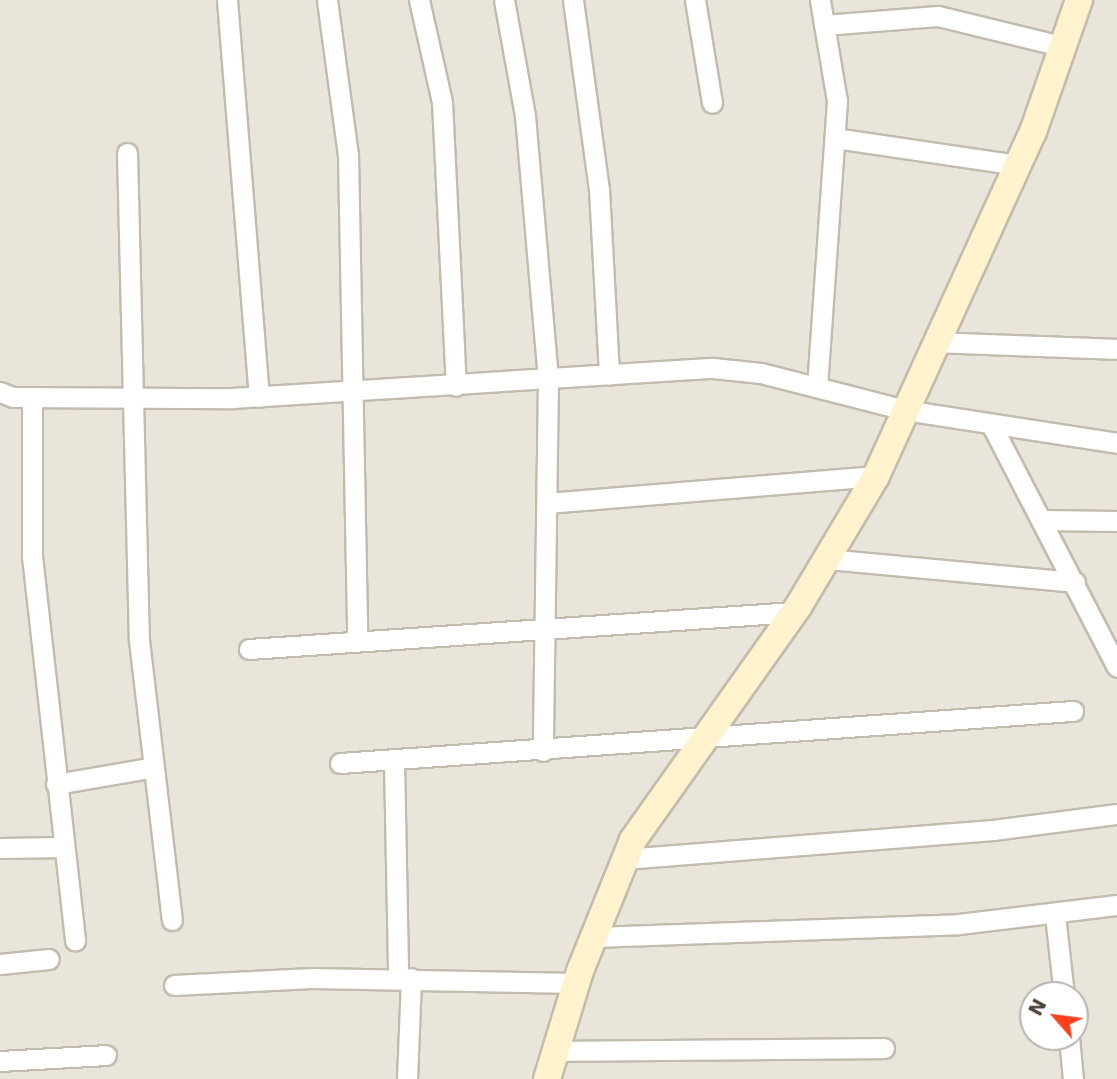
<!DOCTYPE html>
<style>
body{margin:0}
#map{position:relative;width:1117px;height:1079px;overflow:hidden;background:#f6f3ec;font-family:"DejaVu Sans",sans-serif}
div>[style]{position:absolute}
.residential>*{inset:0;background:#eae5da}
.roads{filter:drop-shadow(2px 0 #c2bbae) drop-shadow(-2px 0 #c2bbae) drop-shadow(0 2px #c2bbae) drop-shadow(0 -2px #c2bbae)}
.street>*{height:19px;margin:-9.5px;padding:0 9.5px;transform-origin:9.5px;border-radius:9.5px;background:#fff}
.secondary>*{height:26px;margin:-13px;padding:0 13px;transform-origin:13px;border-radius:13px;background:#fff3cd}
span{translate:-50% -50%;white-space:nowrap;text-align:center;line-height:1.15;-webkit-text-stroke:6px #fff;paint-order:stroke}
.north{position:absolute;left:1019px;top:981px;width:70px;height:70px;box-sizing:border-box;background:#fff;border:2px solid #b7b4b0;border-radius:50%;rotate:298deg;font-size:19px;font-weight:700;line-height:28px;text-align:center;color:#4b4439}
.north::after{content:'';display:block;margin:auto;width:24px;height:32px;background:#fc3f1d;clip-path:polygon(50% 0,100% 100%,50% 72%,0 100%)}
</style>
<div id="map">
<div class="residential">
<div style="clip-path:polygon(evenodd,0 0,1117px 0,1117px 1079px,0 1079px,0 0,1033px 995px,1075px 995px,1075px 1037px,1033px 1037px,1033px 995px)"></div>
</div>
<div class="roads">
<div class="street">
<div style="left:227px;top:0;width:398px;rotate:85.4deg"></div>
<div style="left:327px;top:0;width:156px;rotate:82.3deg"></div>
<div style="left:348px;top:155px;width:485px;rotate:88.9deg"></div>
<div style="left:419px;top:0;width:105px;rotate:77.3deg"></div>
<div style="left:442px;top:102px;width:284px;rotate:87.2deg"></div>
<div style="left:504px;top:0;width:118px;rotate:79.7deg"></div>
<div style="left:525px;top:116px;width:264px;rotate:85deg"></div>
<div style="left:548px;top:379px;width:372px;rotate:90.8deg"></div>
<div style="left:573px;top:0;width:191px;rotate:82.2deg"></div>
<div style="left:599px;top:189px;width:186px;rotate:86.9deg"></div>
<div style="left:695px;top:0;width:104px;rotate:80.6deg"></div>
<div style="left:824px;top:25px;width:114px;rotate:-4.5deg"></div>
<div style="left:938px;top:16px;width:131px;rotate:13.7deg"></div>
<div style="left:835px;top:138px;width:185px;rotate:8.4deg"></div>
<div style="left:127px;top:153px;width:487px;rotate:88.6deg"></div>
<div style="left:139px;top:640px;width:282px;rotate:83.3deg"></div>
<div style="left:935px;top:342px;width:182px;rotate:2.2deg"></div>
<div style="left:817px;top:387px;width:287px;rotate:-86deg"></div>
<div style="left:837px;top:101px;width:102px;rotate:-99.6deg"></div>
<div style="left:0;top:392px;width:14px;rotate:21deg"></div>
<div style="left:13px;top:397px;width:219px;rotate:0.3deg"></div>
<div style="left:232px;top:398px;width:482px;rotate:-3.6deg"></div>
<div style="left:713px;top:368px;width:48px;rotate:5.9deg"></div>
<div style="left:761px;top:373px;width:149px;rotate:14.4deg"></div>
<div style="left:905px;top:410px;width:215px;rotate:8.8deg"></div>
<div style="left:32px;top:397px;width:159px;rotate:90deg"></div>
<div style="left:32px;top:556px;width:387px;rotate:83.6deg"></div>
<div style="left:992px;top:426px;width:271px;rotate:62.6deg"></div>
<div style="left:547px;top:503px;width:330px;rotate:-4.7deg"></div>
<div style="left:1042px;top:520px;width:75px;rotate:0.8deg"></div>
<div style="left:827px;top:559px;width:249px;rotate:5.3deg"></div>
<div style="left:249px;top:649px;width:546px;rotate:-3.88deg"></div>
<div style="left:394px;top:760px;width:218px;rotate:88.9deg"></div>
<div style="left:340px;top:763px;width:735px;rotate:-4.06deg"></div>
<div style="left:56px;top:784px;width:99px;rotate:-9.8deg"></div>
<div style="left:0;top:848px;width:63px;rotate:-0.9deg"></div>
<div style="left:624px;top:859px;width:370px;rotate:-4.5deg"></div>
<div style="left:993px;top:830px;width:125px;rotate:-7.4deg"></div>
<div style="left:1055px;top:915px;width:81px;rotate:83.6deg"></div>
<div style="left:593px;top:937px;width:366px;rotate:-2deg"></div>
<div style="left:959px;top:924px;width:159px;rotate:-6.9deg"></div>
<div style="left:0;top:964px;width:49px;rotate:-5.8deg"></div>
<div style="left:174px;top:985px;width:138px;rotate:-2.9deg"></div>
<div style="left:312px;top:978px;width:264px;rotate:1.1deg"></div>
<div style="left:1069px;top:1037px;width:42px;rotate:84.6deg"></div>
<div style="left:555px;top:1051px;width:329px;rotate:-0.5deg"></div>
<div style="left:0;top:1061px;width:106px;rotate:-3.2deg"></div>
<div style="left:407px;top:1079px;width:101px;rotate:-87.7deg"></div>
</div>
<div class="secondary">
<div style="left:547px;top:1079px;width:113px;rotate:-73deg"></div>
<div style="left:580px;top:971px;width:141px;rotate:-68deg"></div>
<div style="left:633px;top:840px;width:286px;rotate:-54.7deg"></div>
<div style="left:798px;top:607px;width:152px;rotate:-59.2deg"></div>
<div style="left:876px;top:476px;width:378px;rotate:-65.5deg"></div>
<div style="left:1033px;top:132px;width:140px;rotate:-70.8deg"></div>
</div>
</div>
<div class="north">N</div>
</div>
